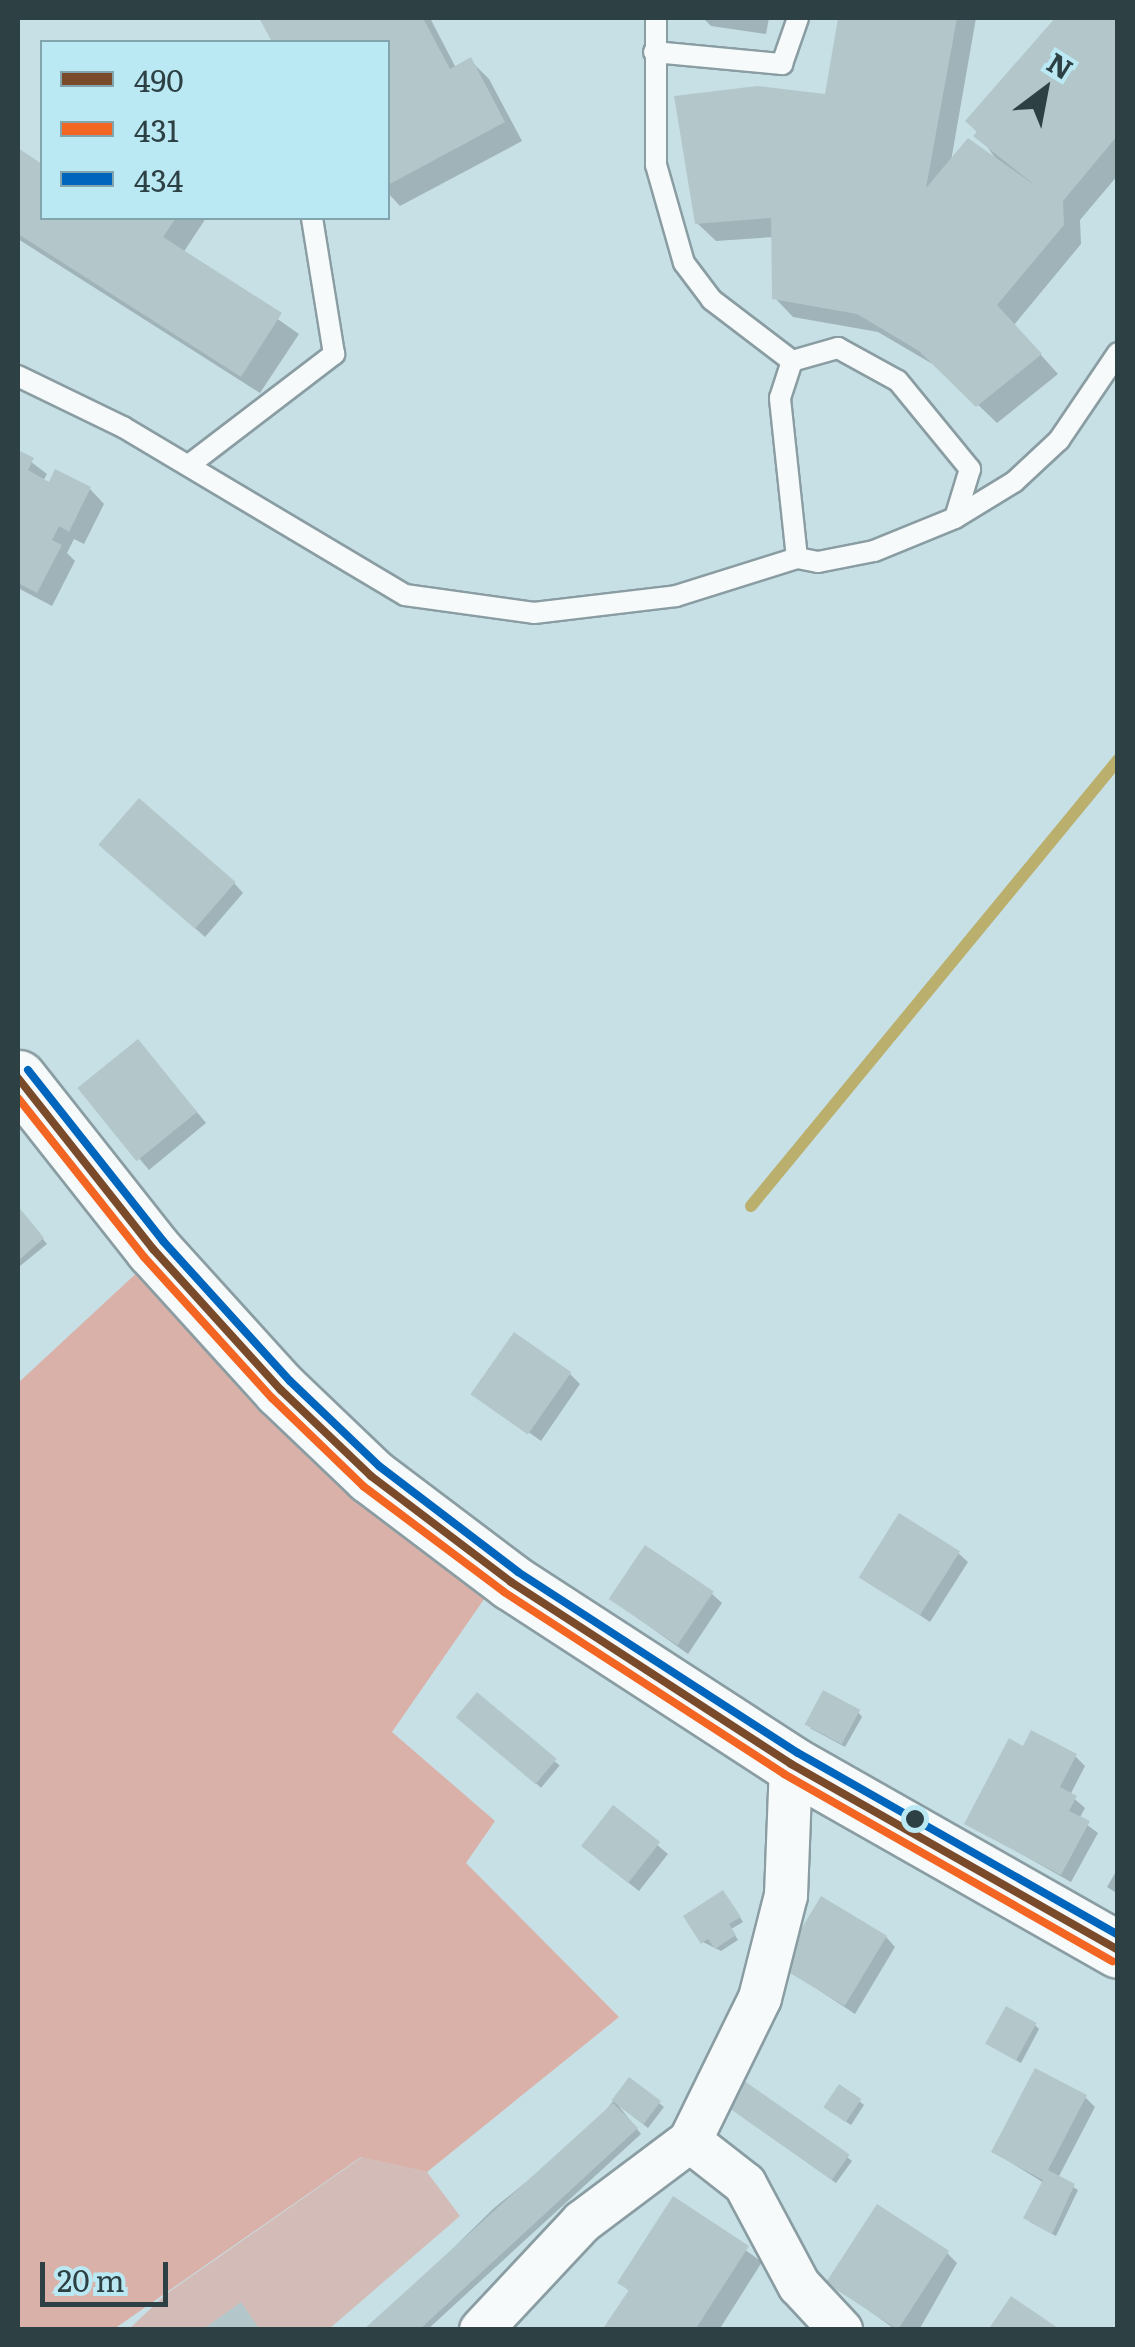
<!DOCTYPE html>
<style>
body{margin:0}
#map{position:relative;width:1135px;height:2347px;overflow:hidden;background:#c7e0e6;font-family:Literata,serif}
div>[style]{position:absolute}
.green>*{inset:0;background:#d3bcb7}
.forest>*{inset:0;background:#dab1a9}
.shadow>*{inset:0;background:#0003;transform-origin:0 0}
.stream>*{height:12px;margin:-6px;padding:0 6px;transform-origin:6px;border-radius:6px;background:#bbaf6d}
.building>*{inset:0;background:#b3c7ca;transform-origin:0 0}
.roads{filter:drop-shadow(2px 0 #8a9da2) drop-shadow(-2px 0 #8a9da2) drop-shadow(0 2px #8a9da2) drop-shadow(0 -2px #8a9da2)}
.lane>*{height:20px;margin:-10px;padding:0 10px;transform-origin:10px;border-radius:10px;background:#f7fafb}
.street>*{height:42px;margin:-21px;padding:0 21px;transform-origin:21px;border-radius:21px;background:#f7fafb}
.secondary>*{height:55px;margin:-27.5px;padding:0 27.5px;transform-origin:27.5px;border-radius:27.5px;background:#f7fafb}
.bus-1>*{height:8px;margin:-4px;padding:0 4px;transform-origin:4px;border-radius:4px;background:#7a4b2a}
.bus-2>*{height:8px;margin:-4px;padding:0 4px;transform-origin:4px;border-radius:4px;background:#f26522}
.bus-3>*{height:8px;margin:-4px;padding:0 4px;transform-origin:4px;border-radius:4px;background:#0065bd}
.dots>*{width:28px;height:28px;translate:-50% -50%;box-sizing:border-box;border:5px solid #bae8f3;border-radius:50%}
span{translate:-50% -50%;white-space:nowrap;text-align:center;line-height:1.15;-webkit-text-stroke:8px #bae8f3;paint-order:stroke}
.frame{position:absolute;inset:0;border:20px solid #2d4044;pointer-events:none}
.legend{position:absolute;left:40px;top:40px;width:350px;height:180px;box-sizing:border-box;background:#bae8f3;border:2px solid #82a5ad;margin:0;padding:12px 18px;list-style:none;font-size:30px;color:#2d4044}
.legend li{display:flex;align-items:center;gap:20px;height:50px}
.legend b{width:50px;border:2px solid #82a5ad}
.north{position:absolute;left:995px;top:40px;width:100px;height:100px;-webkit-text-stroke:8px #bae8f3;paint-order:stroke;rotate:32deg;font-size:28px;font-weight:700;line-height:40px;text-align:center;color:#2d4044}
.north::after{content:'';display:block;margin:auto;width:35px;height:45px;background:#2d4044;clip-path:polygon(50% 0,100% 100%,50% 72%,0 100%)}
.scale{position:absolute;left:40px;top:2262px;width:128px;height:45px;box-sizing:border-box;border:5px solid #2d4044;border-top:0;padding-left:12px;font-size:30px;line-height:35px;white-space:nowrap;color:#2d4044;-webkit-text-stroke:8px #bae8f3;paint-order:stroke}
</style>
<div id="map">
<div class="green">
<div style="clip-path:polygon(362px 2157px,427px 2172px,460px 2216px,329px 2329px,128px 2330px,166px 2294px)"></div>
</div>
<div class="forest">
<div style="clip-path:polygon(142px 1268px,489px 1592px,392px 1732px,495px 1821px,466px 1863px,619px 2017px,427px 2172px,361px 2157px,114px 2329px,18px 2330px,18px 1383px)"></div>
</div>
<div class="shadow">
<div style="clip-path:polygon(261px 18px,430px 18px,456px 68px,471px 61px,489px 79px,522px 141px,400px 206px,388px 193px,388px 42px,274px 42px)"></div>
<div style="clip-path:polygon(703px 18px,769px 18px,766px 34px,711px 26px)"></div>
<div style="clip-path:polygon(841px 18px,976px 18px,951px 161px,998px 162px,969px 121px,1061px 18px,1118px 18px,1118px 175px,1080px 220px,1081px 244px,1014px 325px,1058px 374px,997px 423px,941px 369px,878px 332px,793px 317px,775px 298px,774px 237px,716px 241px,697px 223px,827px 97px)"></div>
<div style="clip-path:polygon(18px 151px,42px 167px,42px 218px,206px 218px,183px 253px,299px 334px,260px 393px,18px 239px)"></div>
<div style="clip-path:polygon(18px 452px,47px 474px,43px 481px,90px 489px,104px 504px,84px 544px,74px 539px,67px 553px,75px 561px,52px 606px,18px 588px)"></div>
<div style="clip-path:polygon(107px 850px,234px 883px,243px 893px,205px 937px)"></div>
<div style="clip-path:polygon(147px 1052px,206px 1123px,149px 1170px,80px 1089px)"></div>
<div style="clip-path:polygon(18px 1208px,47px 1244px,20px 1266px,18px 1263px)"></div>
<div style="clip-path:polygon(570px 1374px,580px 1384px,541px 1441px,475px 1394px)"></div>
<div style="clip-path:polygon(958px 1553px,968px 1562px,930px 1622px,863px 1577px)"></div>
<div style="clip-path:polygon(712px 1594px,722px 1603px,688px 1654px,611px 1599px)"></div>
<div style="left:477px;top:1696px;width:108px;height:29px;rotate:40deg"></div>
<div style="clip-path:polygon(858px 1712px,862px 1717px,845px 1747px,810px 1728px)"></div>
<div style="clip-path:polygon(1075px 1756px,1085px 1766px,1070px 1795px,1085px 1808px,1079px 1819px,1098px 1833px,1071px 1882px,968px 1824px)"></div>
<div style="clip-path:polygon(613px 1808px,668px 1854px,639px 1891px,593px 1855px)"></div>
<div style="clip-path:polygon(1118px 1868px,1118px 1894px,1107px 1887px)"></div>
<div style="clip-path:polygon(727px 1897px,743px 1922px,731px 1929px,738px 1940px,721px 1951px,703px 1942px)"></div>
<div style="clip-path:polygon(886px 1937px,895px 1947px,855px 2014px,782px 1966px)"></div>
<div style="clip-path:polygon(1035px 2025px,1039px 2029px,1021px 2063px,993px 2047px)"></div>
<div style="clip-path:polygon(630px 2080px,664px 2107px,648px 2128px,618px 2105px,641px 2134px,427px 2330px,370px 2330px,494px 2208px,589px 2131px)"></div>
<div style="clip-path:polygon(1085px 2097px,1095px 2107px,1058px 2178px,1078px 2190px,1056px 2236px,1030px 2222px,1044px 2183px,994px 2152px)"></div>
<div style="clip-path:polygon(859px 2101px,864px 2105px,851px 2125px,830px 2111px)"></div>
<div style="clip-path:polygon(732px 2109px,847px 2157px,852px 2161px,836px 2183px)"></div>
<div style="clip-path:polygon(674px 2199px,762px 2262px,719px 2330px,605px 2330px,630px 2292px,620px 2282px)"></div>
<div style="clip-path:polygon(947px 2253px,957px 2263px,919px 2330px,896px 2330px,836px 2287px)"></div>
</div>
<div class="stream">
<div style="left:751px;top:1206px;width:578px;rotate:-50.55deg"></div>
</div>
<div class="building">
<div style="clip-path:polygon(259px 18px,423px 18px,450px 69px,471px 57px,505px 122px,388px 185px,388px 42px,272px 42px)"></div>
<div style="clip-path:polygon(838px 18px,957px 18px,926px 188px,968px 138px,1037px 187px,973px 136px,977px 132px,965px 121px,1055px 18px,1118px 18px,1118px 135px,1063px 201px,1064px 225px,997px 305px,1042px 354px,976px 407px,919px 351px,857px 314px,772px 299px,771px 218px,695px 224px,674px 96px,757px 86px,825px 94px)"></div>
<div style="clip-path:polygon(18px 148px,42px 164px,42px 218px,176px 218px,163px 237px,282px 313px,241px 377px,18px 234px)"></div>
<div style="clip-path:polygon(18px 450px,34px 458px,28px 470px,49px 482px,55px 469px,91px 487px,69px 532px,59px 526px,52px 540px,62px 545px,37px 593px,18px 583px)"></div>
<div style="left:139px;top:798px;width:128px;height:62px;rotate:41deg"></div>
<div style="left:138px;top:1039px;width:94px;height:78px;rotate:51deg"></div>
<div style="clip-path:polygon(18px 1206px,44px 1238px,18px 1261px)"></div>
<div style="left:514px;top:1332px;width:70px;height:76px;rotate:35deg"></div>
<div style="left:899px;top:1513px;width:72px;height:76px;rotate:32deg"></div>
<div style="left:645px;top:1545px;width:83px;height:65px;rotate:34deg"></div>
<div style="left:823px;top:1690px;width:42px;height:39px;rotate:28deg"></div>
<div style="left:477px;top:1692px;width:104px;height:33px;rotate:40deg"></div>
<div style="clip-path:polygon(1031px 1730px,1077px 1754px,1060px 1787px,1077px 1796px,1069px 1811px,1090px 1821px,1061px 1875px,964px 1824px,1009px 1738px,1023px 1746px)"></div>
<div style="left:613px;top:1805px;width:60px;height:52px;rotate:38deg"></div>
<div style="clip-path:polygon(723px 1890px,741px 1917px,729px 1924px,736px 1935px,715px 1949px,708px 1939px,701px 1944px,683px 1916px)"></div>
<div style="left:821px;top:1896px;width:77px;height:82px;rotate:31deg"></div>
<div style="left:1006px;top:2006px;width:35px;height:43px;rotate:29deg"></div>
<div style="clip-path:polygon(1035px 2068px,1087px 2095px,1048px 2170px,1075px 2184px,1052px 2234px,1023px 2218px,1043px 2180px,991px 2152px)"></div>
<div style="left:629px;top:2077px;width:40px;height:29px;rotate:37deg"></div>
<div style="left:743px;top:2080px;width:130px;height:31px;rotate:35deg"></div>
<div style="left:839px;top:2084px;width:27px;height:28px;rotate:34deg"></div>
<div style="clip-path:polygon(613px 2103px,638px 2128px,419px 2330px,363px 2330px)"></div>
<div style="clip-path:polygon(673px 2196px,749px 2246px,695px 2330px,602px 2330px,629px 2290px,617px 2283px)"></div>
<div style="left:877px;top:2204px;width:86px;height:94px;rotate:33deg"></div>
<div style="clip-path:polygon(1011px 2296px,1061px 2330px,988px 2330px)"></div>
<div style="clip-path:polygon(241px 2302px,260px 2330px,202px 2330px)"></div>
</div>
<div class="roads">
<div class="lane">
<div style="left:654px;top:52px;width:129px;rotate:5.4deg"></div>
<div style="left:782px;top:64px;width:49px;rotate:-70.8deg"></div>
<div style="left:792px;top:361px;width:48px;rotate:-15.8deg"></div>
<div style="left:838px;top:348px;width:68px;rotate:28.8deg"></div>
<div style="left:898px;top:381px;width:114px;rotate:50.7deg"></div>
<div style="left:970px;top:469px;width:51px;rotate:107deg"></div>
<div style="left:955px;top:518px;width:87px;rotate:157.8deg"></div>
<div style="left:874px;top:551px;width:57px;rotate:168.9deg"></div>
<div style="left:818px;top:562px;width:21px;rotate:-169deg"></div>
<div style="left:18px;top:376px;width:117px;rotate:25.9deg"></div>
<div style="left:123px;top:427px;width:328px;rotate:30.8deg"></div>
<div style="left:405px;top:595px;width:130px;rotate:7.9deg"></div>
<div style="left:534px;top:613px;width:143px;rotate:-6.8deg"></div>
<div style="left:676px;top:596px;width:127px;rotate:-17.4deg"></div>
<div style="left:797px;top:558px;width:161px;rotate:-96.1deg"></div>
<div style="left:780px;top:398px;width:39px;rotate:-72deg"></div>
<div style="left:792px;top:361px;width:101px;rotate:-142.7deg"></div>
<div style="left:712px;top:300px;width:46px;rotate:-127.1deg"></div>
<div style="left:684px;top:263px;width:102px;rotate:-105.9deg"></div>
<div style="left:656px;top:165px;width:147px;rotate:-90deg"></div>
<div style="left:189px;top:465px;width:183px;rotate:-37.4deg"></div>
<div style="left:334px;top:354px;width:138px;rotate:-99.2deg"></div>
<div style="left:955px;top:518px;width:69px;rotate:-31.4deg"></div>
<div style="left:1014px;top:482px;width:62px;rotate:-43deg"></div>
<div style="left:1059px;top:440px;width:105px;rotate:-55.9deg"></div>
</div>
<div class="street">
<div style="left:690px;top:2141px;width:70px;rotate:38deg"></div>
<div style="left:745px;top:2184px;width:115px;rotate:61.9deg"></div>
<div style="left:799px;top:2285px;width:62px;rotate:47deg"></div>
<div style="left:481px;top:2330px;width:148px;rotate:-46.9deg"></div>
<div style="left:582px;top:2222px;width:135px;rotate:-36.9deg"></div>
<div style="left:690px;top:2141px;width:159px;rotate:-63.9deg"></div>
<div style="left:760px;top:1998px;width:106px;rotate:-75.8deg"></div>
<div style="left:786px;top:1895px;width:131px;rotate:-87.8deg"></div>
</div>
<div class="secondary">
<div style="left:18px;top:1078px;width:218px;rotate:51.7deg"></div>
<div style="left:153px;top:1249px;width:190px;rotate:47.8deg"></div>
<div style="left:281px;top:1390px;width:124px;rotate:43.7deg"></div>
<div style="left:371px;top:1476px;width:176px;rotate:37.1deg"></div>
<div style="left:511px;top:1582px;width:334px;rotate:33deg"></div>
<div style="left:791px;top:1764px;width:376px;rotate:29.6deg"></div>
</div>
</div>
<div class="bus-1">
<div style="left:18px;top:1078px;width:218px;rotate:51.7deg"></div>
<div style="left:153px;top:1249px;width:190px;rotate:47.8deg"></div>
<div style="left:281px;top:1390px;width:124px;rotate:43.7deg"></div>
<div style="left:371px;top:1476px;width:176px;rotate:37.1deg"></div>
<div style="left:511px;top:1582px;width:334px;rotate:33deg"></div>
<div style="left:791px;top:1764px;width:376px;rotate:29.6deg"></div>
</div>
<div class="bus-2">
<div style="left:18px;top:1098px;width:203px;rotate:51.6deg"></div>
<div style="left:144px;top:1257px;width:190px;rotate:47.8deg"></div>
<div style="left:272px;top:1398px;width:127px;rotate:44deg"></div>
<div style="left:363px;top:1486px;width:176px;rotate:36.9deg"></div>
<div style="left:504px;top:1592px;width:334px;rotate:33deg"></div>
<div style="left:784px;top:1774px;width:378px;rotate:29.7deg"></div>
</div>
<div class="bus-3">
<div style="left:28px;top:1070px;width:218px;rotate:51.7deg"></div>
<div style="left:163px;top:1241px;width:189px;rotate:47.8deg"></div>
<div style="left:290px;top:1381px;width:123px;rotate:43.7deg"></div>
<div style="left:379px;top:1466px;width:175px;rotate:37.3deg"></div>
<div style="left:518px;top:1572px;width:333px;rotate:32.9deg"></div>
<div style="left:798px;top:1753px;width:368px;rotate:29.6deg"></div>
</div>
<div class="dots">
<div style="left:915px;top:1819px;background:#2d4044"></div>
</div>
<div class="frame"></div>
<ul class="legend">
<li><b style="height:12px;background:#7a4b2a"></b>490</li>
<li><b style="height:12px;background:#f26522"></b>431</li>
<li><b style="height:12px;background:#0065bd"></b>434</li>
</ul>
<div class="north">N</div>
<div class="scale">20 m</div>
</div>
